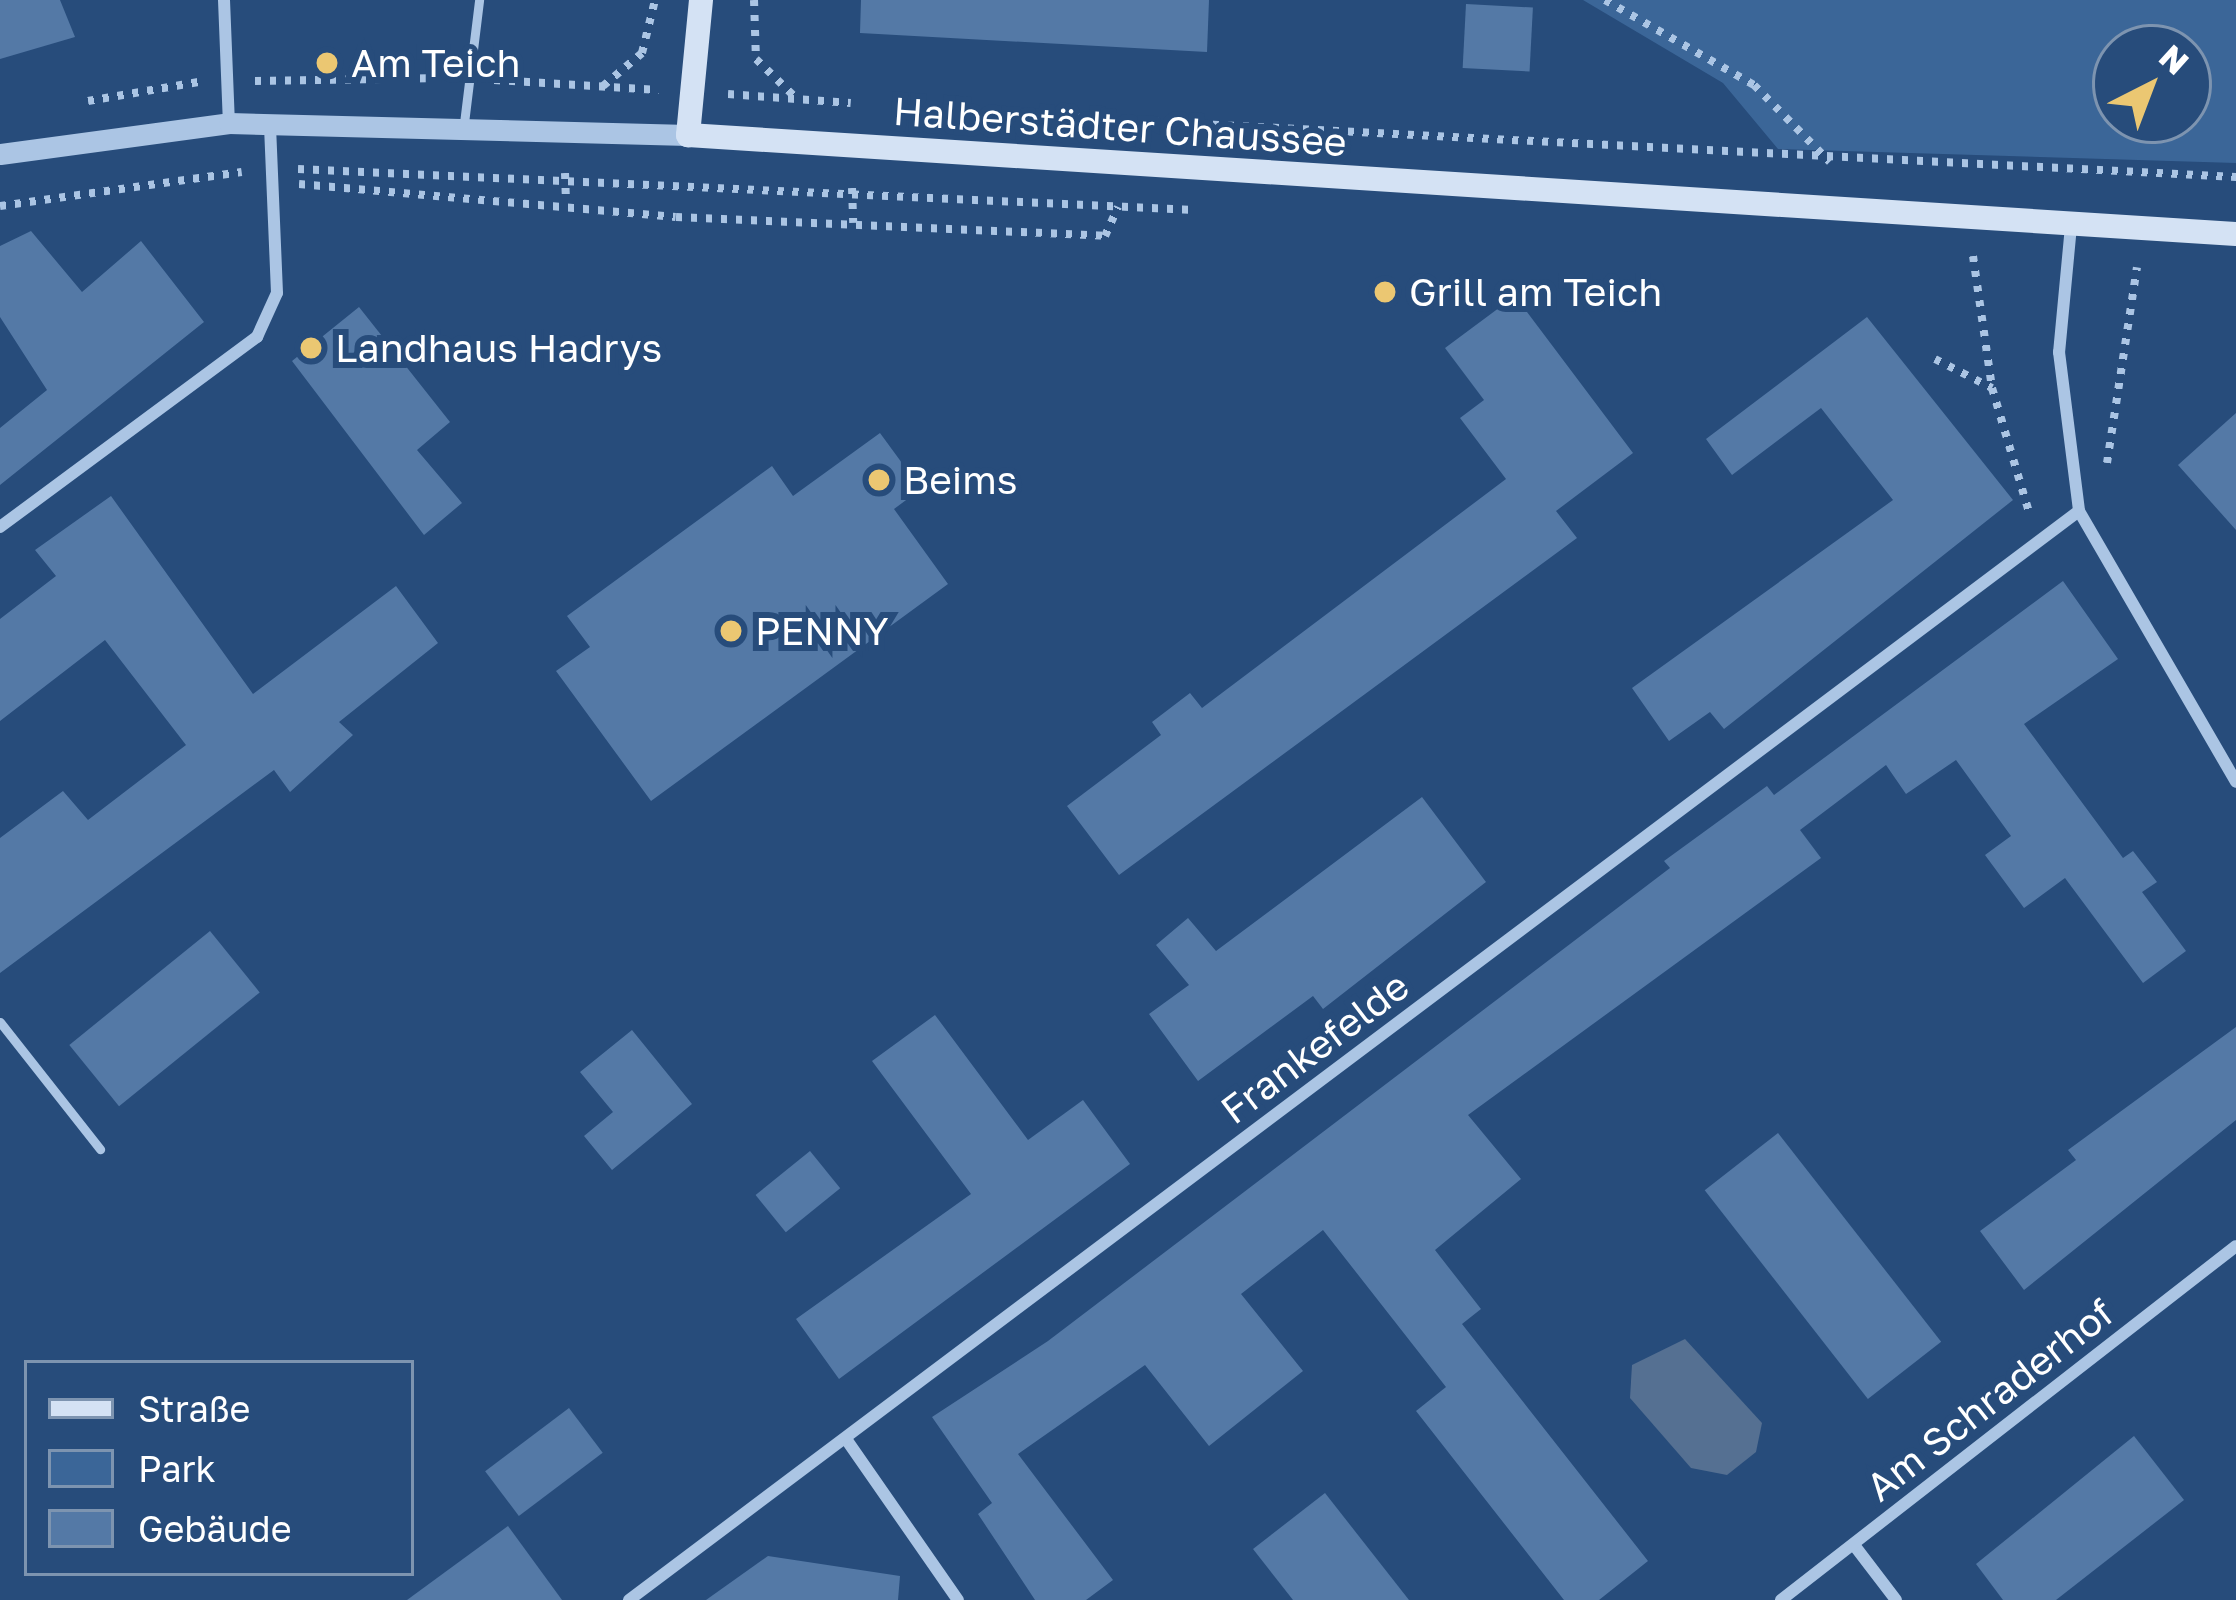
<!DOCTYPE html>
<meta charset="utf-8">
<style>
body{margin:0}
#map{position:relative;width:2236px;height:1600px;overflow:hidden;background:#274c7b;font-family:"Golos Text",sans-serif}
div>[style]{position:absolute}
.green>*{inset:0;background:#3b6698}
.water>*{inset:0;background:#557092}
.building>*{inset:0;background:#5479a6;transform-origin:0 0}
.path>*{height:8px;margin-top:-4px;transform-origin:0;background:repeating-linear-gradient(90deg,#abc5e4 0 6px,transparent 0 15px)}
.service>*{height:9px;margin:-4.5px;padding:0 4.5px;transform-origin:4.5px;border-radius:4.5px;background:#abc5e4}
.minor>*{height:12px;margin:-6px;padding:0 6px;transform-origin:6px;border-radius:6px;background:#abc5e4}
.tertiary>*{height:21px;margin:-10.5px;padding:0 10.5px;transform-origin:10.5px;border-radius:10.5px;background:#abc5e4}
.secondary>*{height:24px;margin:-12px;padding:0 12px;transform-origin:12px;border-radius:12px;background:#d4e2f4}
.dots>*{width:33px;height:33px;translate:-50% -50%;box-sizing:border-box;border:6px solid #274c7b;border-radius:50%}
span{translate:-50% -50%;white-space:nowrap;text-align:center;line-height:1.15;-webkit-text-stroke:12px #274c7b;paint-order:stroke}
.poi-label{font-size:39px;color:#fff}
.left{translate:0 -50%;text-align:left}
.street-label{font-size:39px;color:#fff}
.legend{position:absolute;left:24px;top:1360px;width:390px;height:216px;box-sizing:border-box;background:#274c7b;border:3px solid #7d94b0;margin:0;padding:15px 21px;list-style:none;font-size:36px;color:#fff}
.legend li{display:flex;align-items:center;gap:24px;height:60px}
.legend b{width:60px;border:3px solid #7d94b0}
.north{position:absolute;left:2092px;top:24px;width:120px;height:120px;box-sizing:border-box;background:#274c7b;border:3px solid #7d94b0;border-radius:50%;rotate:42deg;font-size:33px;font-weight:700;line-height:48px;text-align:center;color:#fff}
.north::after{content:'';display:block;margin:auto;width:42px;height:54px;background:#ebc772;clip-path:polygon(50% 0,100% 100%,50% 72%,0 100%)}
</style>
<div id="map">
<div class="green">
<div style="clip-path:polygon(evenodd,1583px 0,2236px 0,2236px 163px,1778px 149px,1723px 83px,1583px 0,2116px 48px,2188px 48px,2188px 120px,2116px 120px,2116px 48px)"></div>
</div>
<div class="water">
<div style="clip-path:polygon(1685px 1339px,1762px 1423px,1756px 1452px,1727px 1475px,1691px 1468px,1630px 1398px,1632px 1365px)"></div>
</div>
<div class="building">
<div style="clip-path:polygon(0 0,60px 0,75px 37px,0 59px)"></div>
<div style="clip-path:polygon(861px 0,1209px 0,1207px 52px,860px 33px)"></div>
<div style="left:1466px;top:4px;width:67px;height:64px;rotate:3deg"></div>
<div style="clip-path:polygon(31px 231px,82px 292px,141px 241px,204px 322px,0 485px,0 428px,47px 390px,0 317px,0 246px)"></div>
<div style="clip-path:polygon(1515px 296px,1633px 453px,1556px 511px,1577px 538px,1119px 875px,1067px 806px,1161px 735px,1152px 722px,1190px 693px,1202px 708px,1506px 479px,1460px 418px,1484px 400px,1445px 348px)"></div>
<div style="clip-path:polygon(359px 307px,450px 422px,417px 450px,462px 503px,424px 535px,292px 361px)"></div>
<div style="clip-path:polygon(1867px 317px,2013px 500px,1724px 729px,1710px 712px,1669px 741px,1632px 688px,1893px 500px,1821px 408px,1732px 475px,1706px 439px)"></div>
<div style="clip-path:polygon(2236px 413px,2236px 530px,2178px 465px)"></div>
<div style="clip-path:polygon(880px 433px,921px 489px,894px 509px,948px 584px,651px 801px,556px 671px,590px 647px,567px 616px,772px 466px,793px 496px)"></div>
<div style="clip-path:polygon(111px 496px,253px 694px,396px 586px,438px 643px,339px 722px,353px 735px,290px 792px,274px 770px,0 973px,0 838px,63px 791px,88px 820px,186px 745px,105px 640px,0 721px,0 619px,56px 576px,35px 550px)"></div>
<div style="clip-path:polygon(2063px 581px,2118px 659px,2024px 724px,2123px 858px,2133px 851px,2157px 882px,2142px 892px,2186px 951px,2143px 983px,2065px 878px,2024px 908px,1985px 855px,2011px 836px,1956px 760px,1906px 794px,1886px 765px,1800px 830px,1821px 858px,1468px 1115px,1521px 1179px,1435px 1250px,1481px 1309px,1462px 1324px,1648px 1561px,1599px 1600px,1564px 1600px,1416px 1411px,1446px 1387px,1323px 1230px,1241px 1294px,1303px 1371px,1209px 1446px,1145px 1365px,1018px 1454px,1113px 1580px,1086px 1600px,1035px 1600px,978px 1514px,992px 1503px,932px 1417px,1048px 1341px,1670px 868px,1664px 861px,1767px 786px,1774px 795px)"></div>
<div style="clip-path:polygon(1422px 797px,1486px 882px,1323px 1009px,1313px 996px,1198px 1081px,1149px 1014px,1189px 985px,1156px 945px,1188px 918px,1216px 951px)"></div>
<div style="left:210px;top:931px;width:79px;height:181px;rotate:51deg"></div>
<div style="clip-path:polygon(935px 1015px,1028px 1140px,1083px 1100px,1130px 1164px,839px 1379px,796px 1319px,971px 1194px,872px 1061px)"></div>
<div style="clip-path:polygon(2236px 1027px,2236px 1120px,2024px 1290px,1980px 1231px,2076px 1160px,2068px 1150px)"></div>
<div style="clip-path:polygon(632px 1030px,692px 1104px,612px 1170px,584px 1136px,613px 1112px,580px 1072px)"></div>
<div style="left:1778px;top:1133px;width:265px;height:93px;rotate:52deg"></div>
<div style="left:810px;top:1151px;width:48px;height:70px;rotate:51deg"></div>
<div style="left:569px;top:1408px;width:56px;height:105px;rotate:53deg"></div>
<div style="clip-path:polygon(2134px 1436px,2184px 1500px,2056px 1600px,2003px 1600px,1976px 1564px)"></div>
<div style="clip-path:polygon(1325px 1493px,1409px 1600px,1293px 1600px,1253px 1549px)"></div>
<div style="clip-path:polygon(508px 1526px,562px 1600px,407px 1600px)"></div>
<div style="clip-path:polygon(768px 1556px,900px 1576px,898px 1600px,706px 1600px)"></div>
</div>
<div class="path">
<div style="left:754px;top:0;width:59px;rotate:88.1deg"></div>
<div style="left:756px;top:59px;width:56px;rotate:44.3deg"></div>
<div style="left:1605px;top:0;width:172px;rotate:29.7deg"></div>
<div style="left:1754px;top:85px;width:108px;rotate:45.4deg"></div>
<div style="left:494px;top:80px;width:165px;rotate:3.5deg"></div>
<div style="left:255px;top:81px;width:189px;rotate:-0.9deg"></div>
<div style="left:603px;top:86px;width:51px;rotate:-40.2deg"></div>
<div style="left:642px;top:53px;width:55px;rotate:-76.2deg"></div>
<div style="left:728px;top:94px;width:123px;rotate:4.2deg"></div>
<div style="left:88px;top:101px;width:112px;rotate:-9.8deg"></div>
<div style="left:1063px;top:117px;width:1175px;rotate:2.93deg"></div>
<div style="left:298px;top:169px;width:897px;rotate:2.62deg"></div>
<div style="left:565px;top:173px;width:29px;rotate:88deg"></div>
<div style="left:299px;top:184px;width:378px;rotate:5deg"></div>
<div style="left:676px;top:217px;width:429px;rotate:2.5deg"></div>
<div style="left:1105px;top:236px;width:32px;rotate:-66deg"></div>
<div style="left:852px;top:188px;width:35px;rotate:88deg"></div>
<div style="left:0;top:206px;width:244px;rotate:-8deg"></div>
<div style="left:1973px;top:256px;width:133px;rotate:81.8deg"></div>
<div style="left:1992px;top:388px;width:129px;rotate:73.4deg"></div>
<div style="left:1935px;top:359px;width:64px;rotate:27deg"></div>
<div style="left:2107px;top:463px;width:198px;rotate:-81.3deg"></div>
</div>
<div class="service">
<div style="left:464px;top:123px;width:124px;rotate:-83deg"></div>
<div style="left:0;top:1022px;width:162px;rotate:51.8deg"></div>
</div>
<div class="minor">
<div style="left:224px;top:0;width:123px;rotate:87.7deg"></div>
<div style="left:2071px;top:226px;width:127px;rotate:95.4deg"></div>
<div style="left:2059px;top:352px;width:160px;rotate:82.8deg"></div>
<div style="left:2079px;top:511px;width:313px;rotate:59.9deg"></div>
<div style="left:0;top:527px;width:320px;rotate:-36.5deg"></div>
<div style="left:257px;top:337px;width:48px;rotate:-65.6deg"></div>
<div style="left:277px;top:293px;width:170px;rotate:-92.4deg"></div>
<div style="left:846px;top:1439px;width:196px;rotate:55.2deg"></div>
<div style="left:1854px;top:1545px;width:69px;rotate:52.6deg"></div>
<div style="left:629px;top:1600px;width:1813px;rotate:-36.91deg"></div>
<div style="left:1781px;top:1600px;width:576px;rotate:-37.88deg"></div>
</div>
<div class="tertiary">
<div style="left:0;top:154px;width:231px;rotate:-7.7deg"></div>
<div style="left:229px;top:123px;width:459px;rotate:1.5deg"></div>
</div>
<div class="secondary">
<div style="left:701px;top:0;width:136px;rotate:95.5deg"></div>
<div style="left:688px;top:135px;width:1551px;rotate:3.66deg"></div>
</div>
<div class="dots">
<div style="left:327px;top:63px;background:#ebc772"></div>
<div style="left:1385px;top:292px;background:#ebc772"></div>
<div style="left:311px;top:348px;background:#ebc772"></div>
<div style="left:879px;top:480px;background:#ebc772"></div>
<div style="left:731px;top:631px;background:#ebc772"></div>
</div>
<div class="poi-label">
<span class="left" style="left:351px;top:63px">Am Teich</span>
<span class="left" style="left:1409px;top:292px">Grill am Teich</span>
<span class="left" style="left:335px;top:348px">Landhaus Hadrys</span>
<span class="left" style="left:903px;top:480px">Beims</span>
<span class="left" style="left:755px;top:631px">PENNY</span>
</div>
<div class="street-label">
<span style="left:1120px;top:127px;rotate:4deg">Halberstädter Chaussee</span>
<span style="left:1315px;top:1048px;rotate:-37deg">Frankefelde</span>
<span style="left:1990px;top:1400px;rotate:-38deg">Am Schraderhof</span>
</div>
<ul class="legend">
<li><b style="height:15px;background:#d4e2f4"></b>Straße</li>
<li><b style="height:33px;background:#3b6698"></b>Park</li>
<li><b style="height:33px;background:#5479a6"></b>Gebäude</li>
</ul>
<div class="north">N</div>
</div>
